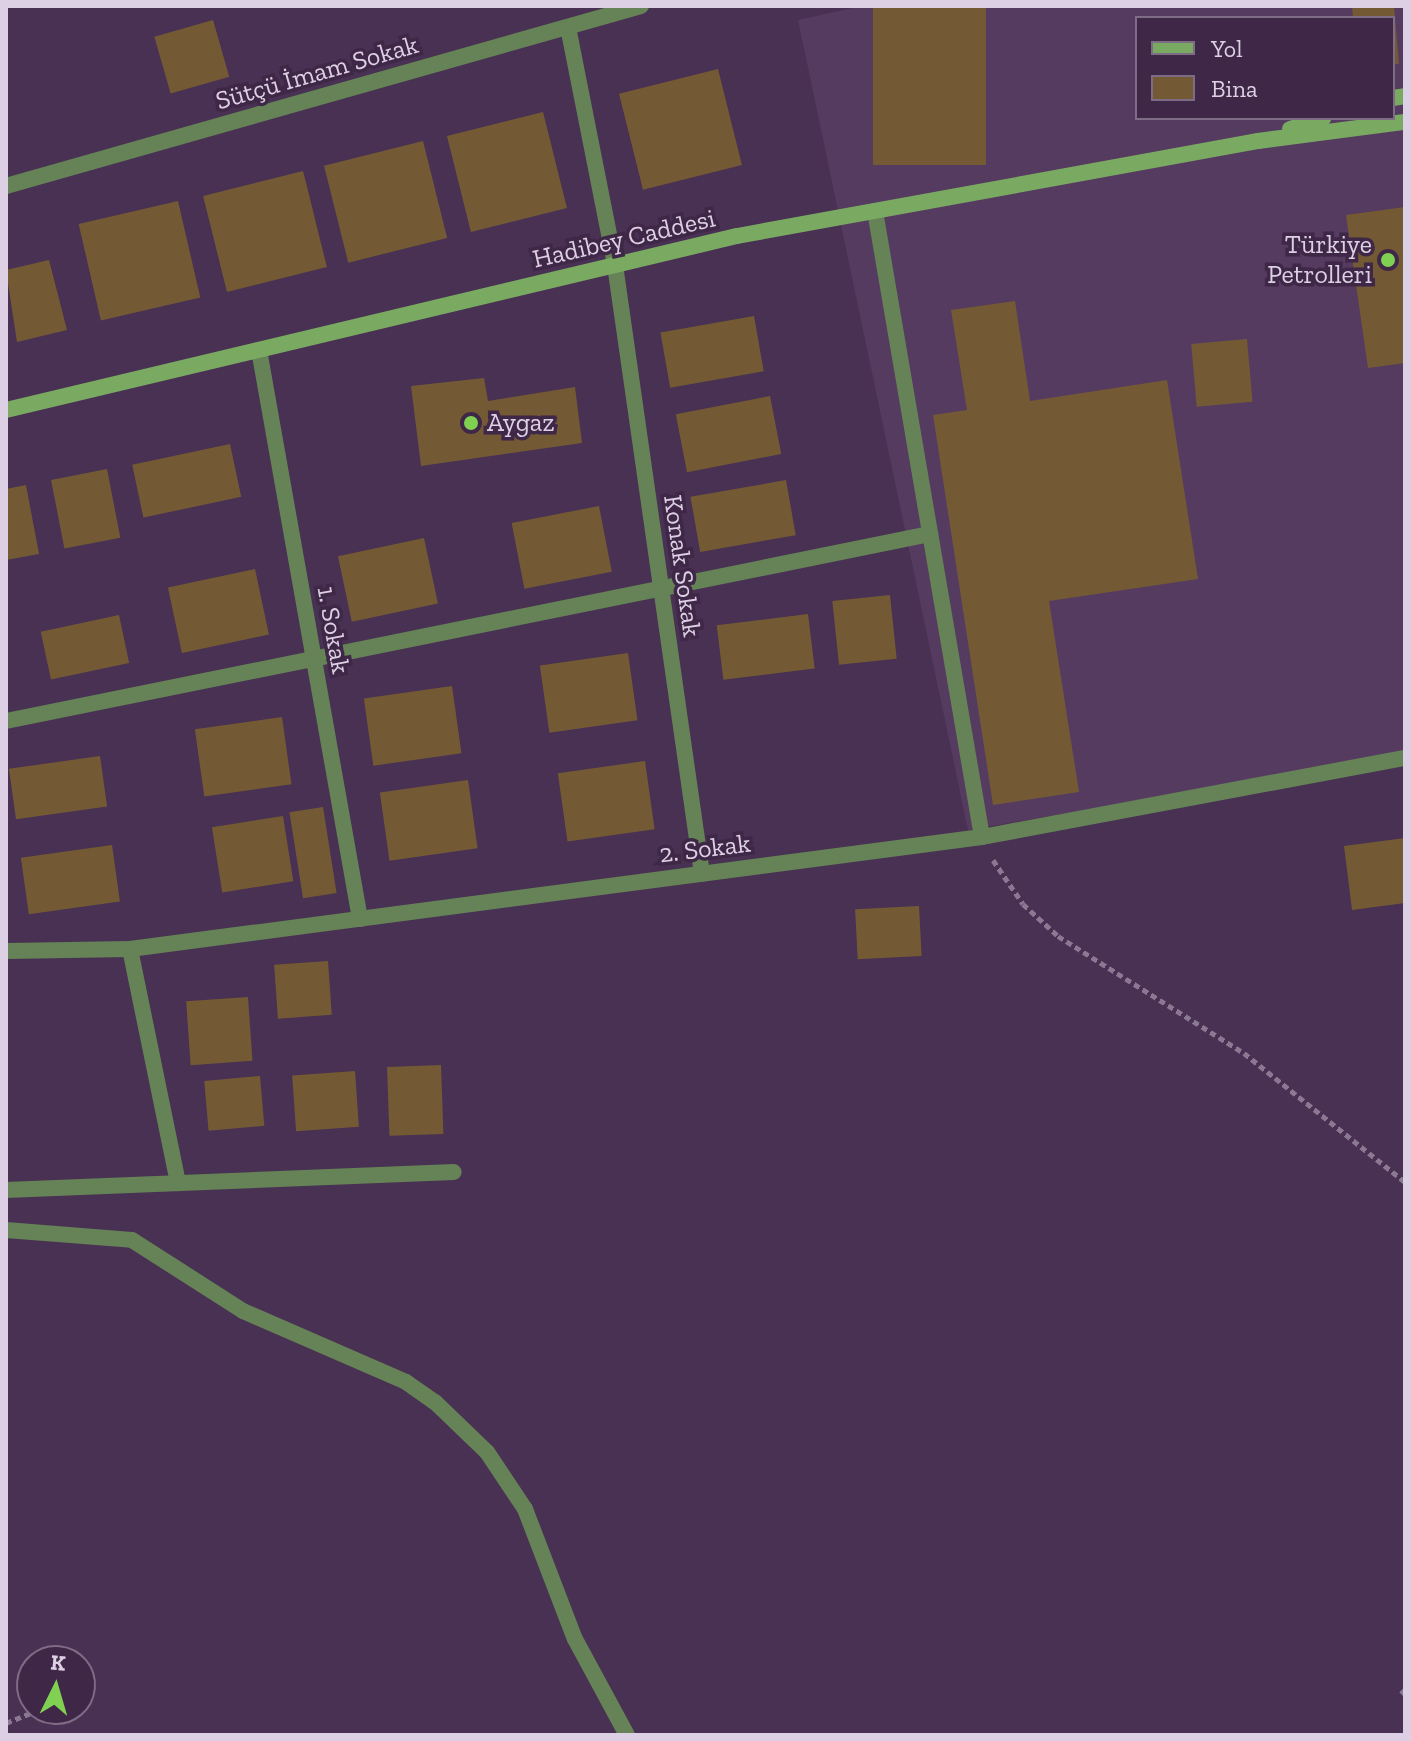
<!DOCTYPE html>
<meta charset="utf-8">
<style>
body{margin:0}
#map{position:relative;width:1411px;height:1741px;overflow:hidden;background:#483152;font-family:"Zilla Slab",serif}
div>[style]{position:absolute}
.built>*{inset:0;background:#563b60}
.building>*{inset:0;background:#735a35;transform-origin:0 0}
.path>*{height:5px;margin-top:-2.5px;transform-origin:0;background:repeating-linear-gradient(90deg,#8b7893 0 6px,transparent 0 10px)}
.lane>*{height:16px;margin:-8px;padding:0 8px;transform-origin:8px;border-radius:8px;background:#658356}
.street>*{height:16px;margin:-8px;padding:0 8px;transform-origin:8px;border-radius:8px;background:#658356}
.secondary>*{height:16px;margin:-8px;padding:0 8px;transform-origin:8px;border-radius:8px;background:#7aaa62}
.dots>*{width:22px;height:22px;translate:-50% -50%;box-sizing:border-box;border:4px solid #3e2747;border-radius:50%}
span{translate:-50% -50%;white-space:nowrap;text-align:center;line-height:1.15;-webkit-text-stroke:7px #3e2747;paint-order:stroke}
.street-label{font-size:26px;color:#ded0e4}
.poi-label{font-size:26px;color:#ded0e4}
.right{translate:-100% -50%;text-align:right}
.left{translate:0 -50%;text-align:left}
.frame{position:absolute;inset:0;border:8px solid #ded0e4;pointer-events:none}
.legend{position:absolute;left:1135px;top:16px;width:260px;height:104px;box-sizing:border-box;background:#3e2747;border:2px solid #7e6b86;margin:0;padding:10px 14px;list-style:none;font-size:24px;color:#ded0e4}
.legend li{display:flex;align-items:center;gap:16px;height:40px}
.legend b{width:40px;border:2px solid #7e6b86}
.north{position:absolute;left:16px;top:1645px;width:80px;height:80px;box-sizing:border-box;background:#3e2747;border:2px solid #7e6b86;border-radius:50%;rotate:5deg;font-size:22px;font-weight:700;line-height:32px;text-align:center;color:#ded0e4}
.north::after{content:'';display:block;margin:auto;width:28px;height:36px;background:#80d051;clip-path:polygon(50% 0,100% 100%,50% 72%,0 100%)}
</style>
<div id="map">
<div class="built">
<div style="clip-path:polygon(evenodd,861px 6px,1405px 6px,1405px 756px,968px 830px,798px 20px,861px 6px,1137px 18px,1393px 18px,1393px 118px,1137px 118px,1137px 18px)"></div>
</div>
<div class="building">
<div style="left:873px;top:6px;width:113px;height:159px"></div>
<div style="clip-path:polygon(1352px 6px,1394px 6px,1399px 64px,1393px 64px,1393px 18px,1353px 18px)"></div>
<div style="left:213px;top:20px;width:59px;height:61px;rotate:74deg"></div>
<div style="left:718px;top:69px;width:99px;height:102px;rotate:76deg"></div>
<div style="left:543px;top:112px;width:99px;height:99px;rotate:76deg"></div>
<div style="left:423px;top:141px;width:100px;height:102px;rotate:76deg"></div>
<div style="left:303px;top:171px;width:99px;height:103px;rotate:76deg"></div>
<div style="left:178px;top:201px;width:99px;height:102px;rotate:77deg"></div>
<div style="clip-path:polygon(1405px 207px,1405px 363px,1368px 368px,1346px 215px)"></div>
<div style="clip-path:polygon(49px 260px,67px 330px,17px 342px,6px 270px)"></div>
<div style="clip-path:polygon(1015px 301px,1030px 401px,1167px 380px,1198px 579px,1049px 601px,1079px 792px,993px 805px,933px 415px,967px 410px,951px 310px)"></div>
<div style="left:754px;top:316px;width:56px;height:95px;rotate:80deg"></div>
<div style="left:1247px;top:339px;width:63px;height:56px;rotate:85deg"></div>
<div style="clip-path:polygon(484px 378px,488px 401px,575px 387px,582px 443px,421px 466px,411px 386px)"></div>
<div style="left:770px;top:396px;width:59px;height:96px;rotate:79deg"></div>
<div style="left:230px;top:444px;width:54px;height:100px;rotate:78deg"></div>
<div style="left:107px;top:469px;width:70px;height:57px;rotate:79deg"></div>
<div style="left:786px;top:480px;width:56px;height:97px;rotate:80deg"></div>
<div style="clip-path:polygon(26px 485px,39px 554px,6px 560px,6px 489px)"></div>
<div style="left:599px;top:506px;width:67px;height:89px;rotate:79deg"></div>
<div style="left:424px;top:538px;width:67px;height:88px;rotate:78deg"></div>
<div style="left:255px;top:569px;width:67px;height:89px;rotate:78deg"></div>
<div style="left:890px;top:595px;width:64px;height:58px;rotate:84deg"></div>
<div style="left:808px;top:614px;width:55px;height:92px;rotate:83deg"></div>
<div style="left:119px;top:615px;width:49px;height:80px;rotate:78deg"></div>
<div style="left:628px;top:653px;width:68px;height:89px;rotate:82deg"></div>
<div style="left:452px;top:686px;width:68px;height:89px;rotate:82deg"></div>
<div style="left:282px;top:717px;width:68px;height:88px;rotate:82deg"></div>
<div style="left:100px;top:756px;width:51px;height:92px;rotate:82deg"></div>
<div style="left:645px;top:761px;width:69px;height:88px;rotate:82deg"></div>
<div style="left:468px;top:780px;width:69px;height:89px;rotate:82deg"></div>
<div style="left:323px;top:807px;width:87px;height:34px;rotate:81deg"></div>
<div style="left:283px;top:816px;width:66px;height:72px;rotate:81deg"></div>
<div style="clip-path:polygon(1405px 838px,1405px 903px,1352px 910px,1344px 846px)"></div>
<div style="left:112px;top:845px;width:57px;height:92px;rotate:82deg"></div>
<div style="left:919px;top:906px;width:50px;height:64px;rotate:87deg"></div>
<div style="left:328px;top:961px;width:54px;height:54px;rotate:86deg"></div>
<div style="left:248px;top:997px;width:64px;height:62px;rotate:86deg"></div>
<div style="left:441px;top:1065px;width:69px;height:54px;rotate:88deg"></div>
<div style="left:355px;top:1071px;width:56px;height:63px;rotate:86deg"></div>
<div style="left:260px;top:1076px;width:50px;height:56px;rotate:85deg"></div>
</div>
<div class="path">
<div style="left:993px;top:860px;width:53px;rotate:55.7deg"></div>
<div style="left:1023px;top:904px;width:47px;rotate:42.4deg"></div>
<div style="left:1058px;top:936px;width:220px;rotate:32.2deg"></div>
<div style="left:1244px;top:1053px;width:206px;rotate:38.7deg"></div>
<div style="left:1401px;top:1690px;width:6px;rotate:45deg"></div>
<div style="left:6px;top:1723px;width:27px;rotate:-22deg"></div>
</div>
<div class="lane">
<div style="left:130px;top:949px;width:239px;rotate:78.4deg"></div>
</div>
<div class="street">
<div style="left:568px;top:27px;width:243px;rotate:78.8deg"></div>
<div style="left:615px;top:265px;width:615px;rotate:81.87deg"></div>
<div style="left:6px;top:186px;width:660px;rotate:-15.83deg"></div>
<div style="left:875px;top:211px;width:635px;rotate:80.3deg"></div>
<div style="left:259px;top:350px;width:578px;rotate:79.93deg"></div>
<div style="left:6px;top:721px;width:943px;rotate:-11.44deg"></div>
<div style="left:6px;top:951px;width:124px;rotate:-0.9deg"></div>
<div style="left:130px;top:949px;width:859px;rotate:-7.49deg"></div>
<div style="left:982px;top:837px;width:430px;rotate:-10.6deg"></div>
<div style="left:6px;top:1190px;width:448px;rotate:-2.3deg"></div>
<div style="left:6px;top:1230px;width:126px;rotate:4.5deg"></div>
<div style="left:132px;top:1240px;width:132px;rotate:32.6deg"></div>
<div style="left:243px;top:1311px;width:178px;rotate:23.5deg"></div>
<div style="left:406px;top:1382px;width:35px;rotate:35deg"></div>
<div style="left:435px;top:1402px;width:72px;rotate:43.9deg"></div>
<div style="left:487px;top:1452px;width:69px;rotate:56.3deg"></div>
<div style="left:525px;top:1509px;width:139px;rotate:69deg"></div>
<div style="left:575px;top:1639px;width:109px;rotate:61.6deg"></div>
</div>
<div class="secondary">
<div style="left:1393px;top:98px;width:12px;rotate:-9deg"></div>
<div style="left:1290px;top:129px;width:35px;rotate:-18deg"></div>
<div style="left:6px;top:410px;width:751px;rotate:-13.39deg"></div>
<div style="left:737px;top:236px;width:530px;rotate:-10.33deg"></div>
<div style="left:1258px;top:141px;width:148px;rotate:-7.4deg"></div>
</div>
<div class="dots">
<div style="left:1388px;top:260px;background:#80d051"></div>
<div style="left:471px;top:423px;background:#80d051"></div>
</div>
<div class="street-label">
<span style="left:317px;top:73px;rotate:-16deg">Sütçü İmam Sokak</span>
<span style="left:624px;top:239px;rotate:-13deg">Hadibey Caddesi</span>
<span style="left:682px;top:566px;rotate:82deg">Konak Sokak</span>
<span style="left:333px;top:630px;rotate:80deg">1. Sokak</span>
<span style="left:705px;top:849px;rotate:-7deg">2. Sokak</span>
</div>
<div class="poi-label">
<span class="right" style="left:1372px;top:260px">Türkiye<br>Petrolleri</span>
<span class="left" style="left:487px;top:423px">Aygaz</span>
</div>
<div class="frame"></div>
<ul class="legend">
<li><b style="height:10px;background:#7aaa62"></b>Yol</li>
<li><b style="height:22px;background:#735a35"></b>Bina</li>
</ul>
<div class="north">K</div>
</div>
